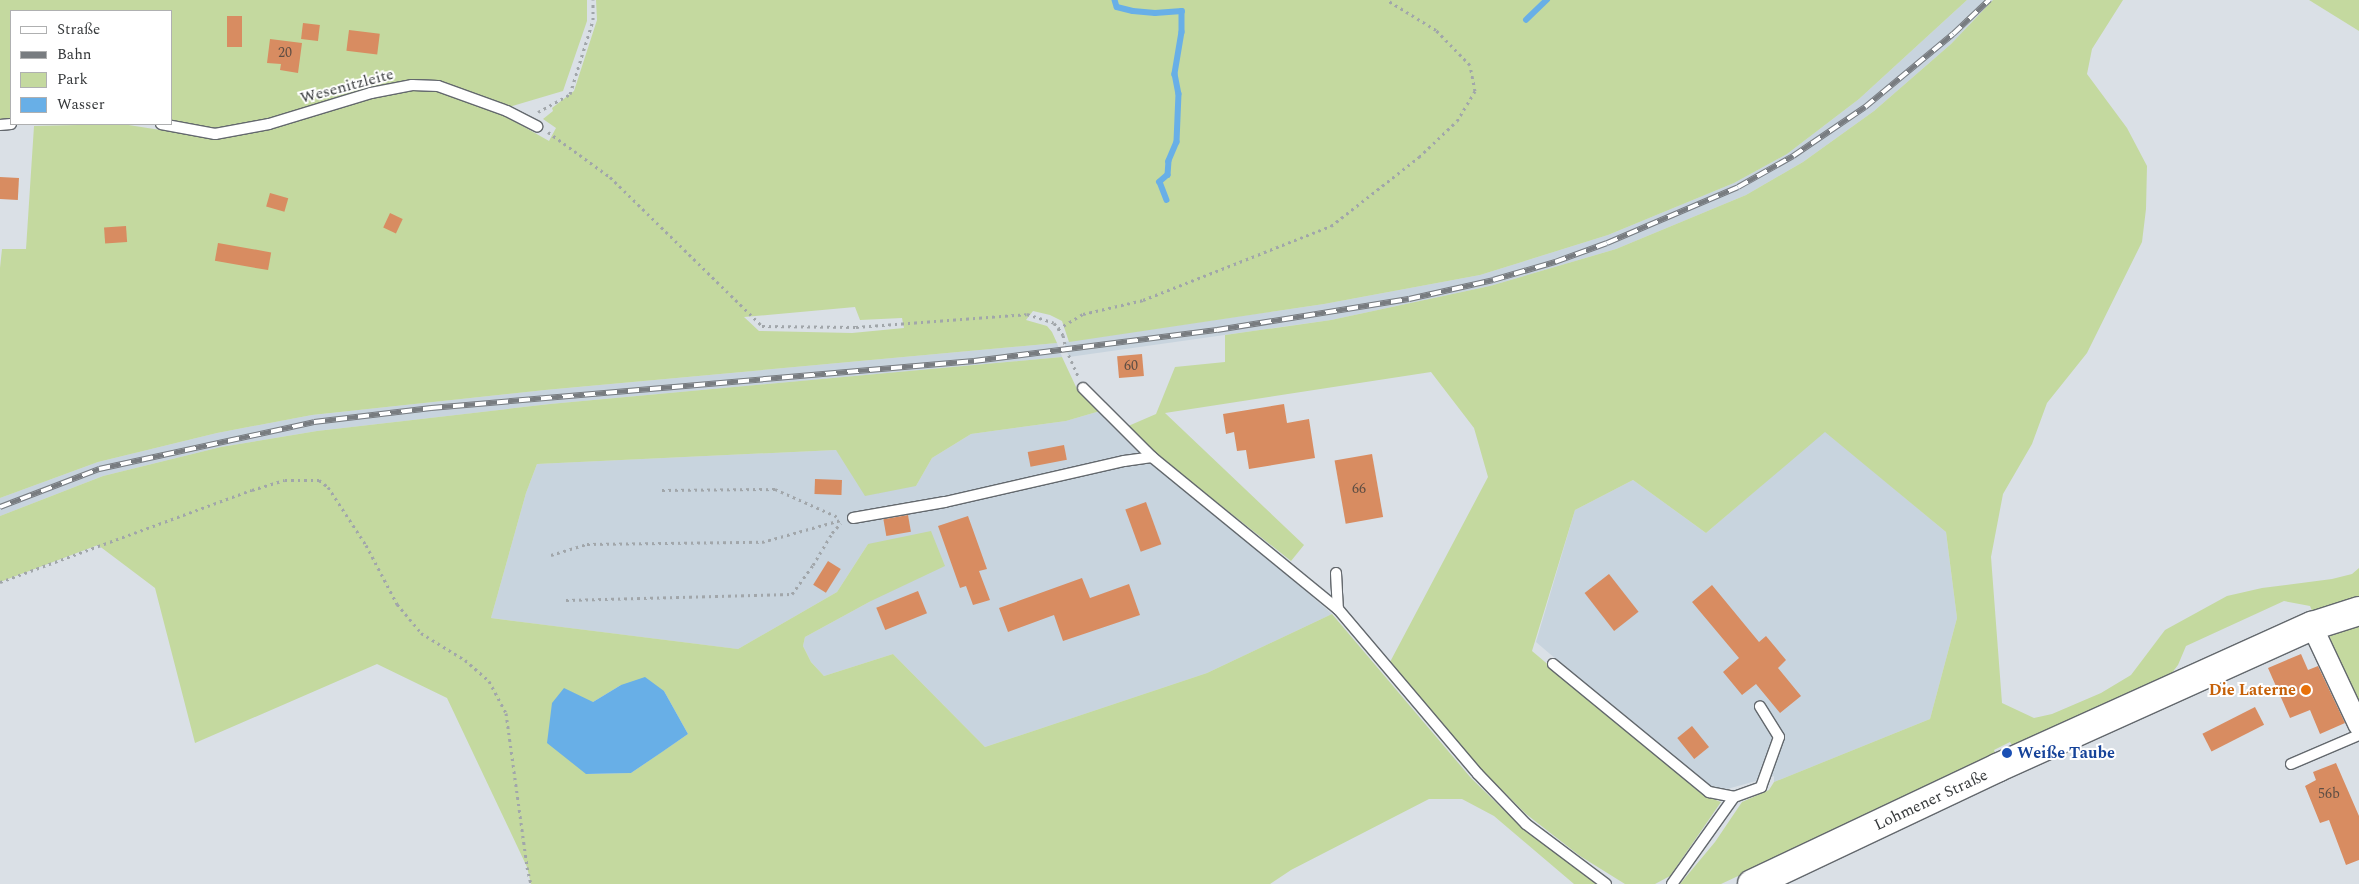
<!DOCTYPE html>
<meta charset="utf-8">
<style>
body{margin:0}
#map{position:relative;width:2359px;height:884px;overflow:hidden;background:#dae0e6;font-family:Spectral,serif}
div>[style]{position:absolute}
.built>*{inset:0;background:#c8d4de}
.green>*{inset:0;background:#c4d99f}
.water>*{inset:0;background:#68afe7}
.stream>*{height:5.5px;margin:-2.75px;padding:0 2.75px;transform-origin:2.75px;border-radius:2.75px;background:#68afe7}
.building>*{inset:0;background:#d88c61;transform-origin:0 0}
.path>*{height:3px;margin-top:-1.5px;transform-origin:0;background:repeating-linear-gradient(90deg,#a1a6aa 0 2.5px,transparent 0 6.5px)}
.roads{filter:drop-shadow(1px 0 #63686d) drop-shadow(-1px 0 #63686d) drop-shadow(0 1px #63686d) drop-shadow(0 -1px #63686d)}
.lane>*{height:10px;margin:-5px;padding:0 5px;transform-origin:5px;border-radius:5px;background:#fff}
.street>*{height:20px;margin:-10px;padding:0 10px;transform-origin:10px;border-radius:10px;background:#fff}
.secondary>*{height:28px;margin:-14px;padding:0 14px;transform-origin:14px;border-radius:14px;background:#fff}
.rail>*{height:5.5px;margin-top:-2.75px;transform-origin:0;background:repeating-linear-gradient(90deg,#fff 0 11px,#787c80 0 22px);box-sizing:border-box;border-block:1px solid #787c80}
.dots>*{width:14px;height:14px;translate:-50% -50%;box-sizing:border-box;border:2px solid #fff;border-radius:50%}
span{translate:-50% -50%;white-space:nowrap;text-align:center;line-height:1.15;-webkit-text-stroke:4px #fff;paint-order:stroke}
.number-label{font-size:14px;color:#5e4e44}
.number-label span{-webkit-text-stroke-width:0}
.street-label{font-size:16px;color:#36393b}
.food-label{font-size:16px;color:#c56008;font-weight:700}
.right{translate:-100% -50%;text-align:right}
.transit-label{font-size:16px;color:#164399;font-weight:700}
.left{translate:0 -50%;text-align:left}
.legend{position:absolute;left:10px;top:10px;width:162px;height:115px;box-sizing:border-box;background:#fff;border:1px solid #afb0b1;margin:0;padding:6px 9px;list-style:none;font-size:15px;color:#36393b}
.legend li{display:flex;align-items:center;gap:10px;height:25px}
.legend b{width:25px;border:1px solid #afb0b1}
</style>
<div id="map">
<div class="built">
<div style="clip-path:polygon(1967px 0,1993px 0,1951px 44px,1874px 111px,1803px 162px,1746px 195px,1616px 249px,1490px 286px,1331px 320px,1069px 357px,1066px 349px,1064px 342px,1324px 304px,1480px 275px,1608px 235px,1734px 183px,1787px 154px,1859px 99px)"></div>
<div style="clip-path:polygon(1057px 343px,1062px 357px,550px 404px,317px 431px,221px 447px,103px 476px,0 516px,0 498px,98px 462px,217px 433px,312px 415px,545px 390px)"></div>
<div style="clip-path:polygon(1100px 411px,1332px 614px,1207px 673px,985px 747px,893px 654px,824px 676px,811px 662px,803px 646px,805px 637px,871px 601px,868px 544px,837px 592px,738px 649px,491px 618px,526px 493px,537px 464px,836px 450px,916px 486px,932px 458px,971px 434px,1066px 421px)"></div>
<div style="clip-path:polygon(1825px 431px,1946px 532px,1957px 618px,1930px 719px,1774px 782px,1774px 776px,1727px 789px,1712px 787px,1695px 778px,1536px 642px,1575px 510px,1633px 480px,1706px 533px)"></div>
</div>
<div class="green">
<div style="clip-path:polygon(0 0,587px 0,587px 21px,563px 91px,509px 107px,434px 80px,416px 79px,372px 87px,266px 120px,214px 128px,171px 121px,171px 11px,11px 11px,11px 121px,0 122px)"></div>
<div style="clip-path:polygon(evenodd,596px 0,1967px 0,1859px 99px,1787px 154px,1734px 183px,1608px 235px,1480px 275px,1324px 304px,1069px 342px,1062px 321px,1050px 315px,1033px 311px,1026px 320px,1047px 326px,1052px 332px,1057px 343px,545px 390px,312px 415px,217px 433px,98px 462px,0 498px,0 268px,2px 249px,26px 249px,34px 126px,122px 124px,212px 138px,269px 130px,369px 98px,408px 91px,437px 91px,496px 111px,549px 141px,556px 128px,543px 119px,553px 111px,552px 108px,574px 91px,597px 20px,596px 0,855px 307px,860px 320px,902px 318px,904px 328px,852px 333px,759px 331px,744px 317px,855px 307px)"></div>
<div style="clip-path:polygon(1993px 0,2123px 0,2092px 49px,2087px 74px,2127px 128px,2147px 166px,2146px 209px,2142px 242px,2087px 353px,2047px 403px,2032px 444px,2003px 494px,1991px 557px,2002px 703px,2034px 718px,2052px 714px,2101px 693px,2131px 675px,2165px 630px,2227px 596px,2262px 588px,2332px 579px,2352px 574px,2359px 568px,2359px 598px,2313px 613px,2310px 606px,2284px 601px,2186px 646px,2178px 665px,2168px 678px,2013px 747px,2010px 742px,1994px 750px,1996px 756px,1721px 884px,1680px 884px,1715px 842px,1742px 802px,1769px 790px,1774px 782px,1930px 719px,1957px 618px,1946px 532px,1825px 432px,1706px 533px,1633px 480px,1575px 510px,1532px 651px,1703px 795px,1721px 802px,1670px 876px,1655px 884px,1625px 884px,1580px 856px,1526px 814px,1480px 768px,1390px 662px,1488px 477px,1474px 428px,1431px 372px,1165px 413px,1304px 545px,1291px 561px,1141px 442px,1126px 427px,1156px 414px,1175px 367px,1225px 362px,1225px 335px,1331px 320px,1490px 286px,1616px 249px,1746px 195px,1803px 162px,1874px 111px,1951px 44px)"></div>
<div style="clip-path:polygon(2309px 0,2359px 0,2359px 31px)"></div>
<div style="clip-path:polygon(evenodd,1062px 357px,1077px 389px,1100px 411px,1066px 421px,971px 434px,932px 458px,916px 486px,865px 496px,836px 450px,537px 464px,526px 493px,491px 618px,738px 649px,837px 592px,868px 544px,931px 531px,945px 566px,871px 601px,805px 637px,803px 646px,811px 662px,824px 676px,893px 654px,985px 747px,1207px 673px,1332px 614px,1471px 778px,1525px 831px,1598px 884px,1574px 884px,1494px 816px,1462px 799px,1429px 799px,1291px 870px,1270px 884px,531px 884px,527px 867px,447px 698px,377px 664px,195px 743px,155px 588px,98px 545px,0 582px,0 516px,103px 476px,221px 447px,317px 431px,550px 404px,1062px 357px,621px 685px,664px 691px,688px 734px,631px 773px,586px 774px,593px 702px,621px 685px)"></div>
<div style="clip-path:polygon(2359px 618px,2359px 708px,2331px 643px,2329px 631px)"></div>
</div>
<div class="water">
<div style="clip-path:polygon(645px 677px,664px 691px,688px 734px,662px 752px,631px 773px,586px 774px,547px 743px,552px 703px,564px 688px,593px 702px,621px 685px)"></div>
</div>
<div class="stream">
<div style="left:1115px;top:0;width:7px;rotate:74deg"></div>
<div style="left:1117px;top:7px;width:16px;rotate:14deg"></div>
<div style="left:1133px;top:11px;width:22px;rotate:5deg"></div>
<div style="left:1155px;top:13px;width:27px;rotate:-4deg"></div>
<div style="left:1182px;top:11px;width:21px;rotate:90deg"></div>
<div style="left:1182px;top:32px;width:43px;rotate:99.5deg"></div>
<div style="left:1175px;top:74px;width:20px;rotate:79deg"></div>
<div style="left:1179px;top:94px;width:48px;rotate:92.4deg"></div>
<div style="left:1177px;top:142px;width:21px;rotate:113deg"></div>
<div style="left:1169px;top:161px;width:14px;rotate:94deg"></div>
<div style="left:1168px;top:175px;width:11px;rotate:139deg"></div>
<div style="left:1160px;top:182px;width:19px;rotate:69deg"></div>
<div style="left:1526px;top:20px;width:29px;rotate:-44deg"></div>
</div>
<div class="building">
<div style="left:227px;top:16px;width:15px;height:31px"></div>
<div style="left:303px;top:23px;width:17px;height:16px;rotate:7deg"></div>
<div style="left:349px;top:30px;width:31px;height:21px;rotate:7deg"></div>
<div style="clip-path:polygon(270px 39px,302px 43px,298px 73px,280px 70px,281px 64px,267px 63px)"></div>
<div style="left:0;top:177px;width:19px;height:22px;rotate:3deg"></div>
<div style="left:270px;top:193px;width:19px;height:14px;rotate:16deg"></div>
<div style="left:390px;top:213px;width:14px;height:16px;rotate:25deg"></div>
<div style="left:126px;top:226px;width:16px;height:22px;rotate:86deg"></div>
<div style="left:218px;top:243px;width:54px;height:18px;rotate:10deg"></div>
<div style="left:1142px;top:354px;width:22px;height:25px;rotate:85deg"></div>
<div style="clip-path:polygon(1284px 404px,1287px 423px,1309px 419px,1315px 458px,1249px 469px,1246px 450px,1237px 451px,1234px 432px,1226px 434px,1223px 414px)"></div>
<div style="left:1064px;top:445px;width:15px;height:37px;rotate:79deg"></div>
<div style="left:1372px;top:454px;width:64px;height:38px;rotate:80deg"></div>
<div style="left:815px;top:479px;width:27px;height:15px;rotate:2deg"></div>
<div style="left:1146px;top:502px;width:45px;height:22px;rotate:70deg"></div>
<div style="left:908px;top:515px;width:17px;height:25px;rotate:80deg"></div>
<div style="clip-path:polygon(968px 516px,987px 569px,979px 571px,990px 600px,973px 605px,966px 586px,960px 588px,938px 526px)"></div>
<div style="left:828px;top:561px;width:15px;height:28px;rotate:32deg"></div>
<div style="left:1609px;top:574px;width:48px;height:31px;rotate:52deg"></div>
<div style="clip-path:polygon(1082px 578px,1090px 598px,1129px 584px,1140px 615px,1063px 641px,1054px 615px,1008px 632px,999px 608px)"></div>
<div style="clip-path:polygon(1712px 585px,1759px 642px,1766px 636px,1786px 660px,1778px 668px,1801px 696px,1780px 713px,1756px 684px,1742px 695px,1723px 672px,1739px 658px,1692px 602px)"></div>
<div style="left:918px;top:591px;width:24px;height:45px;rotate:68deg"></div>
<div style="clip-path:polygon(2301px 654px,2308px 670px,2318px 666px,2345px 723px,2320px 734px,2310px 710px,2290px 718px,2268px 668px)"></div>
<div style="left:2255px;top:707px;width:20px;height:59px;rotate:63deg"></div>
<div style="left:1692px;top:726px;width:27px;height:19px;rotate:51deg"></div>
<div style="clip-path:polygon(2336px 763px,2359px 816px,2359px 860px,2346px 865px,2329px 820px,2320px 823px,2305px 786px,2316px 780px,2313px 772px)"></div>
</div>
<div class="path">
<div style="left:538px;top:112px;width:37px;rotate:-29deg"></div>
<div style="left:570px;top:94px;width:77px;rotate:-72.7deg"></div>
<div style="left:593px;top:20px;width:20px;rotate:-90deg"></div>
<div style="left:548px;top:132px;width:77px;rotate:36deg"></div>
<div style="left:610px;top:177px;width:213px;rotate:44.4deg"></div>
<div style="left:762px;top:326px;width:94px;rotate:0.6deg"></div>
<div style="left:856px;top:327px;width:171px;rotate:-4.3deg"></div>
<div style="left:1027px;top:314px;width:28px;rotate:18deg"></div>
<div style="left:1054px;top:323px;width:15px;rotate:53deg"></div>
<div style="left:1063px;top:335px;width:14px;rotate:78deg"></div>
<div style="left:1066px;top:349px;width:30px;rotate:66deg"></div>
<div style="left:1058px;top:329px;width:29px;rotate:-31deg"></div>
<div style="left:1083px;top:314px;width:62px;rotate:-13.1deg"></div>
<div style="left:1143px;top:300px;width:202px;rotate:-21.5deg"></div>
<div style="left:1331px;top:226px;width:112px;rotate:-38.1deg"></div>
<div style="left:1419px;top:157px;width:52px;rotate:-43.5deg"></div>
<div style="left:1457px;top:121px;width:35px;rotate:-59deg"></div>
<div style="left:1475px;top:91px;width:26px;rotate:-101deg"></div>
<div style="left:1470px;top:65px;width:49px;rotate:-134.2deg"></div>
<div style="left:1436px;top:30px;width:57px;rotate:-148.5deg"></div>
<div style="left:662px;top:490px;width:113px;rotate:-0.5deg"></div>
<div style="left:775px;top:489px;width:71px;rotate:24deg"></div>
<div style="left:551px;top:555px;width:38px;rotate:-17deg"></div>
<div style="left:587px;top:544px;width:175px;rotate:-0.7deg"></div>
<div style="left:762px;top:542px;width:82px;rotate:-15.6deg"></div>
<div style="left:0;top:582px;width:268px;rotate:-20.1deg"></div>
<div style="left:252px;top:490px;width:34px;rotate:-17deg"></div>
<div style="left:285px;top:480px;width:34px"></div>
<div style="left:319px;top:480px;width:11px;rotate:38deg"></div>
<div style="left:328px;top:487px;width:69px;rotate:56.8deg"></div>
<div style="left:366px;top:545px;width:67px;rotate:62.3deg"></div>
<div style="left:397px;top:604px;width:38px;rotate:50deg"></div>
<div style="left:421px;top:633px;width:52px;rotate:31.5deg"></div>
<div style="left:465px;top:660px;width:32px;rotate:41deg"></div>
<div style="left:489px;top:681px;width:36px;rotate:62deg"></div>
<div style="left:506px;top:713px;width:155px;rotate:82.2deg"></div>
<div style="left:527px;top:867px;width:17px;rotate:77deg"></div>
<div style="left:566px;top:600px;width:226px;rotate:-1.5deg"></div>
<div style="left:792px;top:594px;width:36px;rotate:-54deg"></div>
<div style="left:813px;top:565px;width:37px;rotate:-59deg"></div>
<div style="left:832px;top:533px;width:13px;rotate:-48deg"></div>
</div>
<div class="roads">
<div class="lane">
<div style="left:161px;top:124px;width:55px;rotate:10.5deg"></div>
<div style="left:215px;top:134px;width:55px;rotate:-10.5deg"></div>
<div style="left:269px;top:124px;width:107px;rotate:-16.9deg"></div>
<div style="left:371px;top:93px;width:42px;rotate:-11deg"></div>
<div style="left:412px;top:85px;width:26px;rotate:2deg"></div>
<div style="left:438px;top:86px;width:73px;rotate:19.9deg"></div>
<div style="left:507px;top:111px;width:34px;rotate:27deg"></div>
<div style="left:0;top:125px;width:11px;rotate:-5deg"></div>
<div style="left:1083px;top:388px;width:98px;rotate:45deg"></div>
<div style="left:1152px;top:457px;width:240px;rotate:39.3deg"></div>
<div style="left:1338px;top:609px;width:216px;rotate:49.7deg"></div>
<div style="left:1478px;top:774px;width:69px;rotate:46.2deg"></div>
<div style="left:1526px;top:824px;width:100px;rotate:36.9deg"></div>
<div style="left:853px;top:518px;width:93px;rotate:-9.9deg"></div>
<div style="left:945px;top:502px;width:184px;rotate:-12.9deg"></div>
<div style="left:1124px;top:461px;width:28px;rotate:-8deg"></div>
<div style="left:1336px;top:573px;width:36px;rotate:87deg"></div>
<div style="left:1553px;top:664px;width:202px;rotate:39.4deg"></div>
<div style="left:1709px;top:792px;width:25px;rotate:11deg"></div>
<div style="left:2291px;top:764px;width:74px;rotate:-23.1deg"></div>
<div style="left:1672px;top:884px;width:107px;rotate:-54.5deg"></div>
<div style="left:1734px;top:797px;width:29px;rotate:-20deg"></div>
<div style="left:1761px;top:787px;width:53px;rotate:-70.2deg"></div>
<div style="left:1779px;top:737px;width:36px;rotate:-122deg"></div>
</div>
<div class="street">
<div style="left:2312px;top:626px;width:110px;rotate:64.8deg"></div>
</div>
<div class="secondary">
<div style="left:1752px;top:884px;width:271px;rotate:-25.3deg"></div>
<div style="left:1997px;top:768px;width:346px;rotate:-24.3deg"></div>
<div style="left:2312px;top:626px;width:49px;rotate:-17.7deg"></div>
</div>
</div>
<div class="rail">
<div style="left:0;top:507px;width:106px;rotate:-21deg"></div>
<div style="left:99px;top:469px;width:220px;rotate:-12.3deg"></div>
<div style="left:314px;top:422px;width:118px;rotate:-6.8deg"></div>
<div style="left:431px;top:408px;width:545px;rotate:-4.95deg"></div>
<div style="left:974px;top:361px;width:245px;rotate:-7.3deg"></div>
<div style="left:1217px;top:330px;width:194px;rotate:-9.2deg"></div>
<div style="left:1409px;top:299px;width:86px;rotate:-12.7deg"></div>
<div style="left:1493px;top:280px;width:65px;rotate:-16.2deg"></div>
<div style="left:1555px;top:262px;width:55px;rotate:-20.1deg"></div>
<div style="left:1607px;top:243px;width:142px;rotate:-23.1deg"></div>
<div style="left:1738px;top:187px;width:63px;rotate:-29.4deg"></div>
<div style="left:1793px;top:156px;width:87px;rotate:-34.2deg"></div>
<div style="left:1865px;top:107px;width:114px;rotate:-39.7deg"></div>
<div style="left:1953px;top:34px;width:50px;rotate:-43.4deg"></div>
</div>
<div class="dots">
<div style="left:2306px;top:690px;background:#e8710a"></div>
<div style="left:2007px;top:753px;background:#1a4fb4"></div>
</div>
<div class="number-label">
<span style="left:285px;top:53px">20</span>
<span style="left:1131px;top:366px">60</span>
<span style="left:1359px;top:489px">66</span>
<span style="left:2329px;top:794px">56b</span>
</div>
<div class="street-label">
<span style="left:347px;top:86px;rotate:-15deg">Wesenitzleite</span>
<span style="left:1931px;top:800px;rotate:-25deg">Lohmener Straße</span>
</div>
<div class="food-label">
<span class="right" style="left:2296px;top:690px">Die Laterne</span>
</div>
<div class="transit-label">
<span class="left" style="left:2017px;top:753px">Weiße Taube</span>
</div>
<ul class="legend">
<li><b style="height:6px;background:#fff"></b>Straße</li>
<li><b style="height:6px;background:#787c80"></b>Bahn</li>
<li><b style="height:14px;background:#c4d99f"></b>Park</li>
<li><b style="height:14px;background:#68afe7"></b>Wasser</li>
</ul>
</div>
